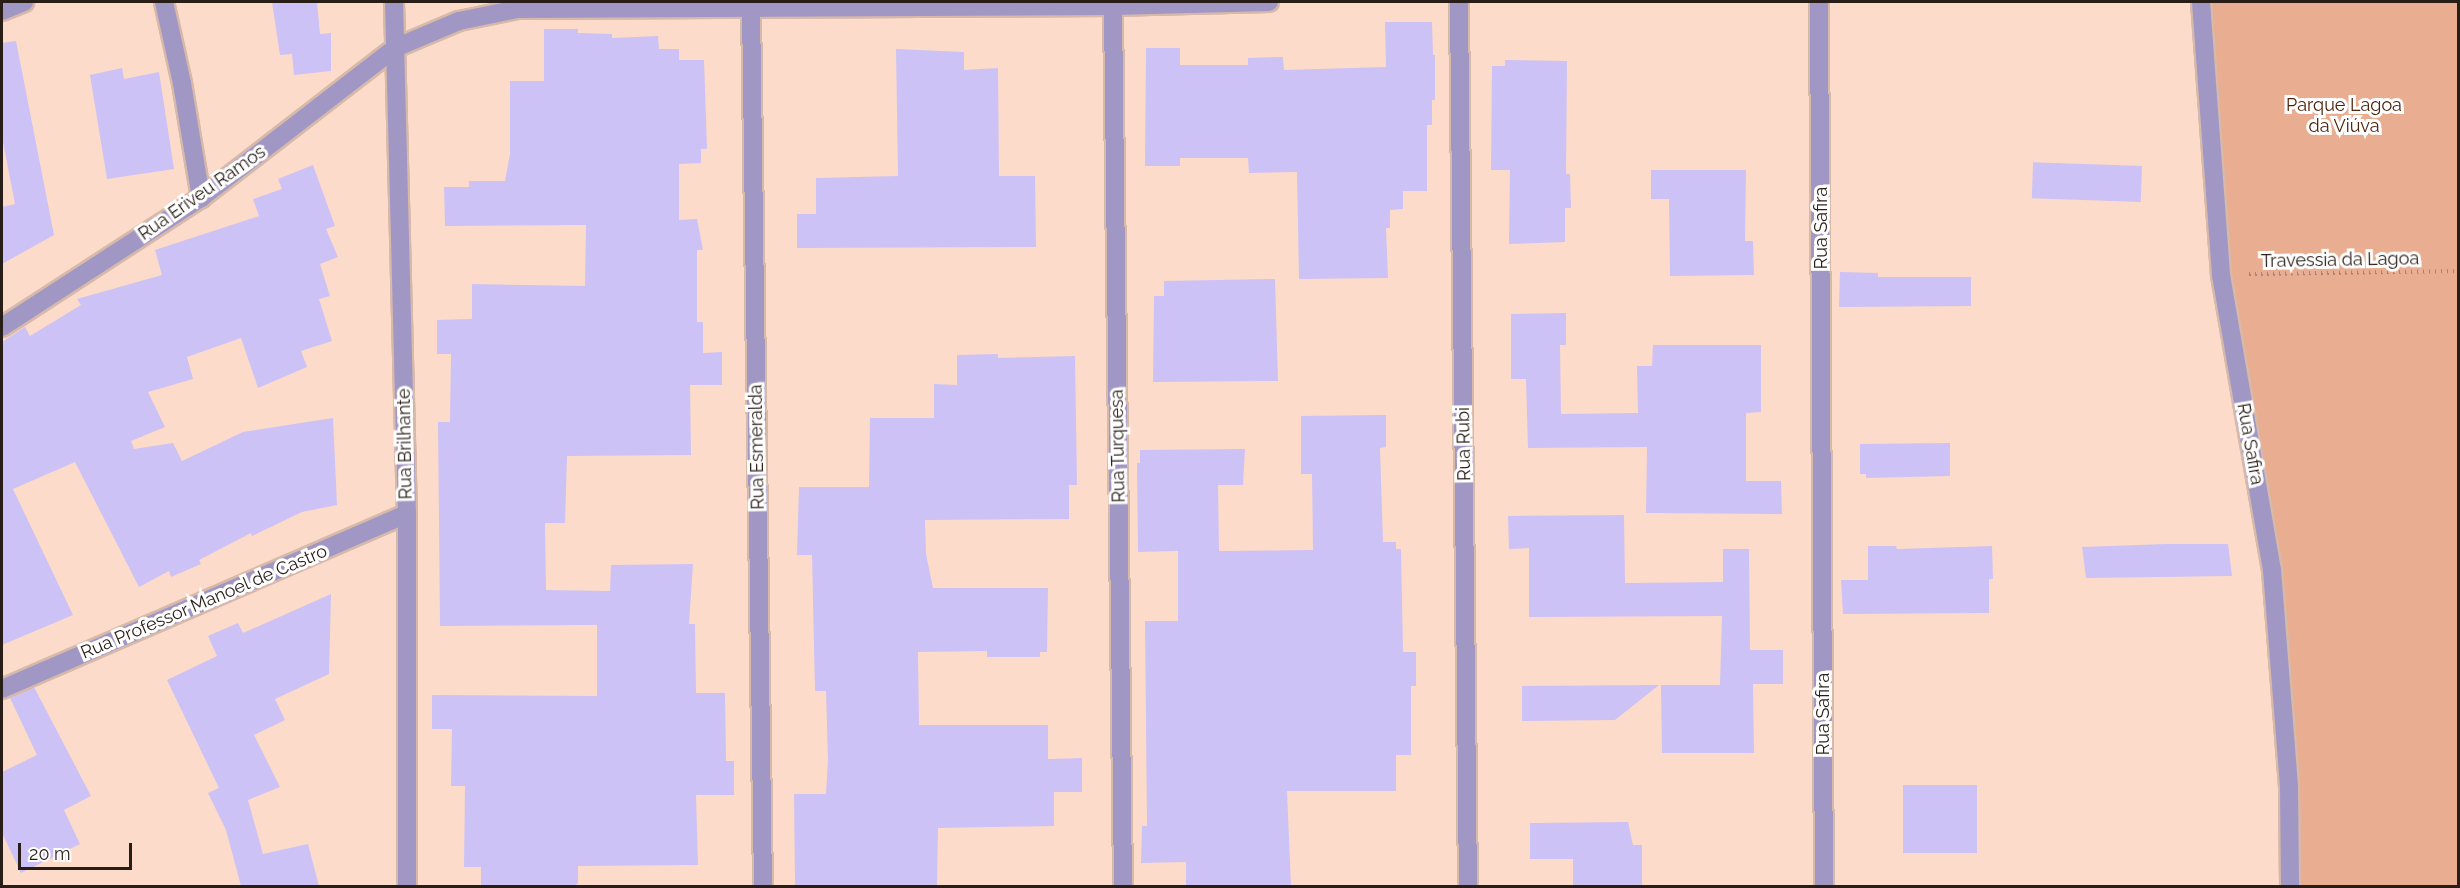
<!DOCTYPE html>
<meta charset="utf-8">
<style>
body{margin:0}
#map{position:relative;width:2460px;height:888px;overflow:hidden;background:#fddbca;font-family:Raleway,sans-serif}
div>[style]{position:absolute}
.green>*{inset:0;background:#e9ae91}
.building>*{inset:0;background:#ccc2f5;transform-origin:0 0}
.path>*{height:4px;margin-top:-2px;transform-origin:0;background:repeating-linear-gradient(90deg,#9e867a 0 1.5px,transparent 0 6px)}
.roads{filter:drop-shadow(2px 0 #d7b9aa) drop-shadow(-2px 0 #d7b9aa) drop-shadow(0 2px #d7b9aa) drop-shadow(0 -2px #d7b9aa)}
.street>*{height:18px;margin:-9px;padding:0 9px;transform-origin:9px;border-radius:9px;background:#a197c5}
span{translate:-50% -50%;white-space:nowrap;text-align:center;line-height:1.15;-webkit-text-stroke:6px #fff;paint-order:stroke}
.park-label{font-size:18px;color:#4c230a}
.street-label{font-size:18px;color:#291d17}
.frame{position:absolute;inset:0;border:3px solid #291d17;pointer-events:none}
.scale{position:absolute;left:18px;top:843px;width:114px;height:27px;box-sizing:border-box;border:3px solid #291d17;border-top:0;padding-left:8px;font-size:18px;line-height:21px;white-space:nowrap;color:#291d17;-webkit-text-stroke:4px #fff;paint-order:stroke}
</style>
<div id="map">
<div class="green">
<div style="clip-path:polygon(2201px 2px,2458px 2px,2458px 886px,2290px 886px,2272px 570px,2221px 275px)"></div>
</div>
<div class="building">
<div style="clip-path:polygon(272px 2px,317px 2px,320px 34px,331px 33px,331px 71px,294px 75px,292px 54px,280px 55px)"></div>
<div style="clip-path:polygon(1385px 22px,1432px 22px,1433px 55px,1435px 55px,1435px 100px,1432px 100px,1432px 125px,1427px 125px,1427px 191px,1403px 191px,1403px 209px,1390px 210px,1390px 228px,1386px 228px,1388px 278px,1299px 279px,1297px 172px,1249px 173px,1248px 158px,1180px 158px,1180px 166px,1145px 166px,1146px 48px,1180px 48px,1180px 65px,1248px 65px,1248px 58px,1283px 57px,1284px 70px,1386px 67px)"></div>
<div style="clip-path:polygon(544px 29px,578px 29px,578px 33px,612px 34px,612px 38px,658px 36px,659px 49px,679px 49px,679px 60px,704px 60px,707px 149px,701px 149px,701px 163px,679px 164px,679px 220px,697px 219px,703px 250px,697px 250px,697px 322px,703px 322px,703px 353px,722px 352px,722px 385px,690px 385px,691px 455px,567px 456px,565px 523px,545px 523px,546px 590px,610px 591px,611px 565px,693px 564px,689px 624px,695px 624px,696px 693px,725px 693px,726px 761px,734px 761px,734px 795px,696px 795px,698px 865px,578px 866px,578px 883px,575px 886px,481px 886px,481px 867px,464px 867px,465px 786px,451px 786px,452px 729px,432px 729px,432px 695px,597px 696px,597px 625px,440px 626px,438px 422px,450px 422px,451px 354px,437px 354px,437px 320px,472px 319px,472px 284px,585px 286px,586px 225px,445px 226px,444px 187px,469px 187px,469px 181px,505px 181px,510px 154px,510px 81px,544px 81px)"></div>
<div style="clip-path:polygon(16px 41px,54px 235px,2px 264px,2px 207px,15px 204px,2px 137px,2px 43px)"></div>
<div style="clip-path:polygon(896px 49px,964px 52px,964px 70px,998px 68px,999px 176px,1035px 176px,1036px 247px,797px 248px,797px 214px,816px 214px,816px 178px,898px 176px)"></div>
<div style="clip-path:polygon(1505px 60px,1567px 61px,1566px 174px,1570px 174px,1571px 208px,1565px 208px,1565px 242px,1509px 244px,1510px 170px,1491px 170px,1492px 66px,1505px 66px)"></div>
<div style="clip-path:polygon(122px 68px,124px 79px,159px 72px,174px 169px,107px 179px,90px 75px)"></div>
<div style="clip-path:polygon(313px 165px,335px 226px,326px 229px,338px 257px,320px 264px,330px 296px,319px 299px,332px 341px,301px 351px,307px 367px,258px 388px,241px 338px,187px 357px,193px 379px,148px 392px,165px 427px,131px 441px,134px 449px,173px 443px,182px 461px,243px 432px,333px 418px,337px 505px,302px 512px,252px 536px,251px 533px,199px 560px,201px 564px,171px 577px,169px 571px,139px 587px,75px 462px,13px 489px,73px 615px,2px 645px,2px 342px,25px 327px,30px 336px,81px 305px,77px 299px,162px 275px,155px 250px,259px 216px,253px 199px,282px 189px,278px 179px)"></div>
<div style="left:2142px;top:166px;width:36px;height:109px;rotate:92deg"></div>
<div style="clip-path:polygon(1651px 170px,1746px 170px,1745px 241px,1753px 241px,1754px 275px,1670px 276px,1669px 199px,1651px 199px)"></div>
<div style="clip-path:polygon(1840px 272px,1878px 273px,1878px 277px,1971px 277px,1971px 306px,1839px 307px)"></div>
<div style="clip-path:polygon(1275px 279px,1278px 381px,1153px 382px,1154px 296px,1164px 296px,1164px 281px)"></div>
<div style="clip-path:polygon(1566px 313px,1566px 345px,1560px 345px,1561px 414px,1638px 413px,1637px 366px,1652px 366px,1653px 345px,1761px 345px,1761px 412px,1746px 413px,1746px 481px,1781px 481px,1782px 514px,1646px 513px,1647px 447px,1528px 448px,1526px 379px,1511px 379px,1511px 314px)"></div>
<div style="clip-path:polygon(998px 354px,998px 358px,1075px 356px,1077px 485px,1069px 485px,1069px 519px,925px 520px,926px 554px,933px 588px,1048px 588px,1047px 652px,1040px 652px,1040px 657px,987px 657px,987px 651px,918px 652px,919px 725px,1048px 725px,1048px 759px,1082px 758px,1082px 792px,1054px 792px,1054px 826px,938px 828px,937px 886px,795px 886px,794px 794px,826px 794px,828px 760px,826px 691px,815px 691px,812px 555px,797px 555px,799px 487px,869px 487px,870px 418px,934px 418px,934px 384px,957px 385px,957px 355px)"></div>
<div style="clip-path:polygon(1386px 415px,1386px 447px,1380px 448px,1383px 542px,1396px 542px,1396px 549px,1401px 549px,1403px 652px,1416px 652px,1416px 686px,1411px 686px,1411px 755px,1396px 755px,1396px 791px,1287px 791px,1291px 886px,1186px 886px,1186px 862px,1141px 863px,1142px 826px,1147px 826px,1145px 621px,1178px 621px,1178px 551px,1138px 552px,1137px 463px,1140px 463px,1140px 450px,1245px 449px,1243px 485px,1218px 485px,1219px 551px,1313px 550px,1312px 474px,1301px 474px,1301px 416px)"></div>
<div style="clip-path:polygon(1950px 443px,1950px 476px,1866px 478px,1866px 474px,1860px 474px,1860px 444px)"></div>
<div style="clip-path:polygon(1624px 515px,1625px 583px,1723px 582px,1723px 549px,1749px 549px,1750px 650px,1783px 650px,1783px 684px,1753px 684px,1754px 753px,1662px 753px,1661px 685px,1720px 685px,1722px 616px,1529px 617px,1529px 548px,1509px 549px,1508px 516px)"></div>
<div style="clip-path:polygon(2166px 544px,2228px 544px,2232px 576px,2086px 578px,2082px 547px)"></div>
<div style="clip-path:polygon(1868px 546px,1896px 546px,1897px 549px,1992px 546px,1993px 579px,1989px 579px,1989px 613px,1843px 614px,1841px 580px,1868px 580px)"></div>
<div style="clip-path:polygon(331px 594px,329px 674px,275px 699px,285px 720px,254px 735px,280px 787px,248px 800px,263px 854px,308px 844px,319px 886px,241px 886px,226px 830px,208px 793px,219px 788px,167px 680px,217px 656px,208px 636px,238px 623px,243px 633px)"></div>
<div style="clip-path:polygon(1659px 685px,1615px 720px,1522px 721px,1522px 686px)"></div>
<div style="clip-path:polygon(34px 687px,91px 796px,64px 810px,80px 844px,21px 873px,2px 833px,2px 772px,37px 755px,10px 698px)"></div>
<div style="left:1903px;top:785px;width:74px;height:68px"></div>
<div style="clip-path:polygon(1628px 822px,1633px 845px,1642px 845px,1642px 886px,1573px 886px,1573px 859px,1530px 859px,1530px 823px)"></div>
</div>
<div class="path">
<div style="left:2249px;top:274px;width:209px;rotate:-0.8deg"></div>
</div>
<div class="roads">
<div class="street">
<div style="left:164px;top:2px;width:83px;rotate:77.5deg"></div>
<div style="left:182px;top:83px;width:117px;rotate:80.6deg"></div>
<div style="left:394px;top:2px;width:512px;rotate:88.55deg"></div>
<div style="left:407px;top:514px;width:372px;rotate:90deg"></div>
<div style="left:1459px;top:2px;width:884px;rotate:89.42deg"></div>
<div style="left:1819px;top:2px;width:884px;rotate:89.68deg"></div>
<div style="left:2201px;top:2px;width:274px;rotate:85.8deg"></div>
<div style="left:2221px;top:275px;width:299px;rotate:80.2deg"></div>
<div style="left:2272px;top:570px;width:219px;rotate:85.5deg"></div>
<div style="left:2289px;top:788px;width:98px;rotate:89.4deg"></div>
<div style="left:1113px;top:6px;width:880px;rotate:89.35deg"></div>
<div style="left:751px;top:7px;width:879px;rotate:89.22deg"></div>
<div style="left:2px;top:11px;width:24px;rotate:-22deg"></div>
<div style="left:2px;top:327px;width:237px;rotate:-33deg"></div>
<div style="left:201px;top:198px;width:245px;rotate:-37.7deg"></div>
<div style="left:395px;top:48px;width:69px;rotate:-22.9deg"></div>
<div style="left:459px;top:21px;width:60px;rotate:-11.5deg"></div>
<div style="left:518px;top:9px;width:595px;rotate:-0.29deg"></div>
<div style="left:1113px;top:6px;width:156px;rotate:-1.5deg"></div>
<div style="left:2px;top:689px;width:441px;rotate:-23.4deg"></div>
</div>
</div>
<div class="park-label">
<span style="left:2344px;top:116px">Parque Lagoa<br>da Viúva</span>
</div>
<div class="street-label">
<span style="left:202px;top:193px;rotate:-35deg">Rua Eriveu Ramos</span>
<span style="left:1821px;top:228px;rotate:-90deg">Rua Safira</span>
<span style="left:2340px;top:260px;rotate:-1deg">Travessia da Lagoa</span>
<span style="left:405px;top:444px;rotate:-91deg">Rua Brilhante</span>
<span style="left:1464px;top:444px;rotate:-91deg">Rua Rubi</span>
<span style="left:2250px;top:444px;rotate:80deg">Rua Safira</span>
<span style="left:1118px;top:446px;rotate:-91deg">Rua Turquesa</span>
<span style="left:757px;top:447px;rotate:-91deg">Rua Esmeralda</span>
<span style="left:204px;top:602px;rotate:-23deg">Rua Professor Manoel de Castro</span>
<span style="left:1823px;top:714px;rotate:-90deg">Rua Safira</span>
</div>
<div class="frame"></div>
<div class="scale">20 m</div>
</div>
